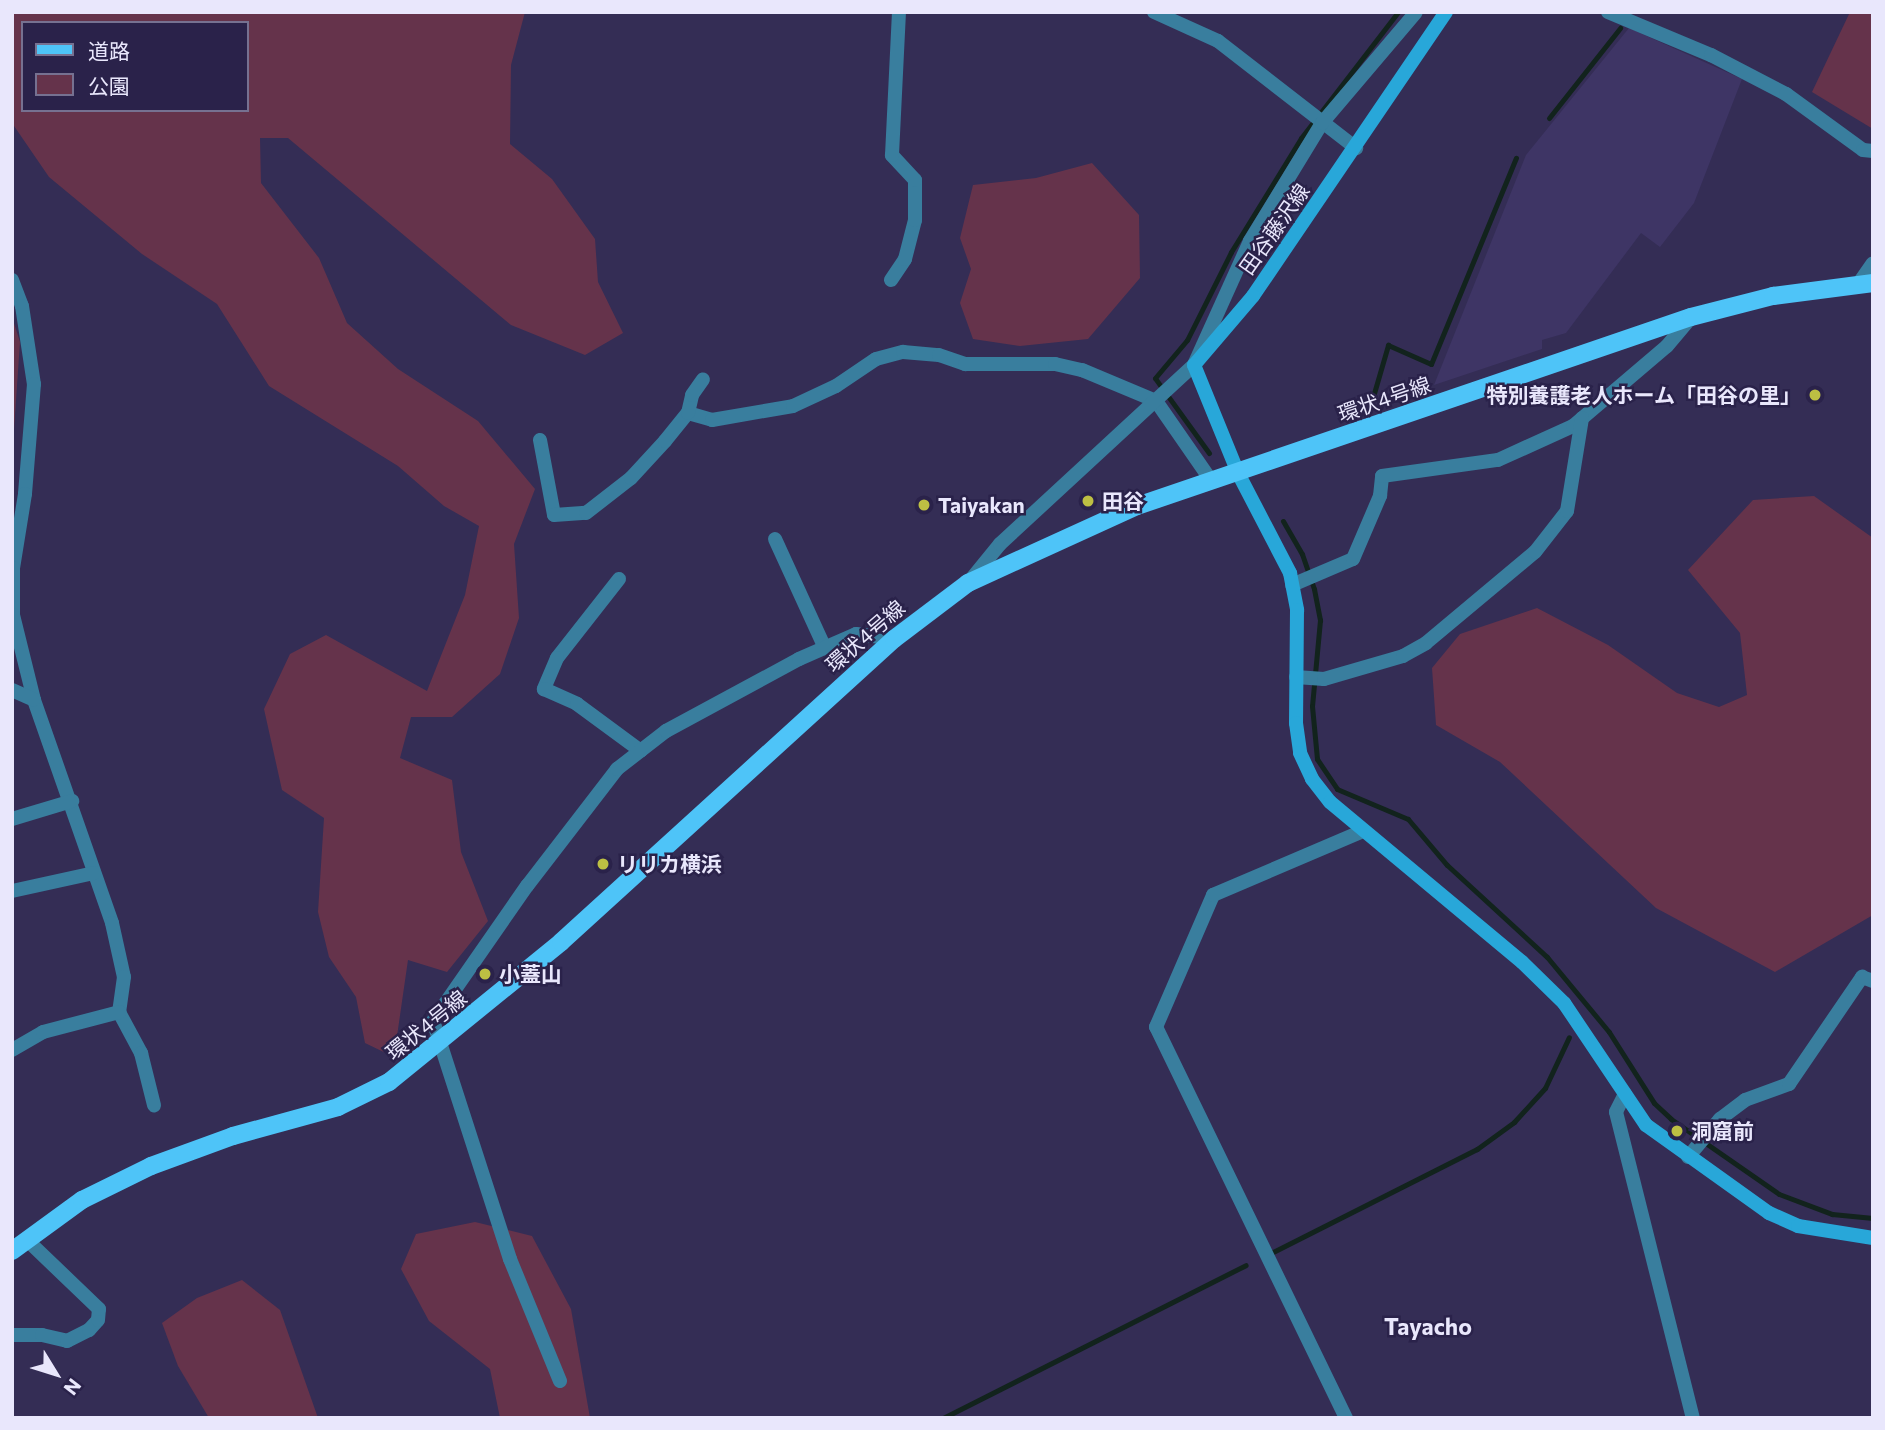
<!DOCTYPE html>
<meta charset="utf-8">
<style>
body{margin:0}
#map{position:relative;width:1885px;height:1430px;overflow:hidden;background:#342d55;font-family:Commissioner,"Noto Sans JP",sans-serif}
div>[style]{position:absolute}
.built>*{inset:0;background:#3e3565}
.green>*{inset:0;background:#65334b}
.stream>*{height:5px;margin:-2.5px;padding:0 2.5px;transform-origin:2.5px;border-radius:2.5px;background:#12231d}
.street>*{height:14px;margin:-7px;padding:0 7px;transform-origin:7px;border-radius:7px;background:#397e9e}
.secondary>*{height:14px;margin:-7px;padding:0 7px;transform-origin:7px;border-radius:7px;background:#28a7d9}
.primary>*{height:18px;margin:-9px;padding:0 9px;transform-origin:9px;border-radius:9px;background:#4ec4f8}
.dots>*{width:19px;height:19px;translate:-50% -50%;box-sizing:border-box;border:4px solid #2a224a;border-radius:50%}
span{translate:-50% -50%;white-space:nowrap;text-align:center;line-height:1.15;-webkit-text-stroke:5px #2a224a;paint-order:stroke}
.street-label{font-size:21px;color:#e9e7fc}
.poi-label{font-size:21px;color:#e9e7fc;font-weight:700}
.right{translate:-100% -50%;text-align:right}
.left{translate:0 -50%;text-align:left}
.neighbourhood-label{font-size:23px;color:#e9e7fc;font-weight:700}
.frame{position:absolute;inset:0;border:14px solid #e9e7fc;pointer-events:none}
.legend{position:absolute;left:21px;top:21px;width:228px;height:91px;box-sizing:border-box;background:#2a224a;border:2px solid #767191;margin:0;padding:9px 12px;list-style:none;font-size:21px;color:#e9e7fc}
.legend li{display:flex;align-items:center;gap:14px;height:35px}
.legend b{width:35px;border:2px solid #767191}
.north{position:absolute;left:21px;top:1339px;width:70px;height:70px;-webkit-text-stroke:5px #2a224a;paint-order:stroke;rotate:128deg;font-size:19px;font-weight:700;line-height:28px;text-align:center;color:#e9e7fc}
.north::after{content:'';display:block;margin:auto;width:24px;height:32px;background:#e9e7fc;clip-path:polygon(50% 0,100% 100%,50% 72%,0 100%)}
</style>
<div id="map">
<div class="built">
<div style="clip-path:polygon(1629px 28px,1742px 79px,1694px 203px,1660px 247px,1641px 233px,1566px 333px,1542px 340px,1542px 349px,1434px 385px,1526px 155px)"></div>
</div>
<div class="green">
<div style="clip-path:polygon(evenodd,12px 12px,525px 12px,511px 65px,510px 144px,552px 179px,595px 239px,598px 282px,623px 333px,585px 355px,511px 325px,288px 138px,260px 138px,261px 183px,319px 258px,347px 323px,398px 369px,478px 421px,535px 489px,514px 544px,519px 618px,500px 674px,452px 717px,411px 717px,400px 758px,452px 780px,461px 852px,488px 921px,447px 972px,408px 960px,394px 1057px,365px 1043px,356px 997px,329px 957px,318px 912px,324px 818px,282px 790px,264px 709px,290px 654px,326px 635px,427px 691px,465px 595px,479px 526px,444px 506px,398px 466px,269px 386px,217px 304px,142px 254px,49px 177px,12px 123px,12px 12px,23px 23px,247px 23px,247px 110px,23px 110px,23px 23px)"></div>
<div style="clip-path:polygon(1850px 12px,1873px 12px,1873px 129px,1812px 92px)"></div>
<div style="clip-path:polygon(1092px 163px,1139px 215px,1140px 278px,1088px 339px,1020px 346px,973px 339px,960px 303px,971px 269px,960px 238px,973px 185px,1036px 178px)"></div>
<div style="clip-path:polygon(12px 317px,20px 342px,12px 459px)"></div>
<div style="clip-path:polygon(1814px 496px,1873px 538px,1873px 915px,1775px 972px,1656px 908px,1500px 762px,1436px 725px,1432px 668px,1460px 634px,1537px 608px,1608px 645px,1677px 693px,1719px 707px,1747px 695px,1740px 633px,1688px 570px,1753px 500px)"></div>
<div style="clip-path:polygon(475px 1222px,532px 1236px,571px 1309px,590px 1418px,500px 1418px,490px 1369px,429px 1321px,401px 1269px,416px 1234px)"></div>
<div style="clip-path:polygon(242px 1280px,280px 1310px,318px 1418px,209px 1418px,178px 1366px,162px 1323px,197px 1298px)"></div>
</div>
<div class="stream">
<div style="left:1549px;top:118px;width:115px;rotate:-51.7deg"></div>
<div style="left:1370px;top:407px;width:65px;rotate:-73.8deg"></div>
<div style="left:1388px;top:345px;width:47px;rotate:23.8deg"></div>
<div style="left:1431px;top:364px;width:223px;rotate:-67.6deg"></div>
<div style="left:1209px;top:453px;width:92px;rotate:-125.8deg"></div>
<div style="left:1155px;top:378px;width:50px;rotate:-49.9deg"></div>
<div style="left:1187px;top:340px;width:98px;rotate:-63.4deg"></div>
<div style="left:1231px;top:252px;width:134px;rotate:-58.4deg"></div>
<div style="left:1301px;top:138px;width:159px;rotate:-52.4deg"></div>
<div style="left:1283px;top:521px;width:38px;rotate:60deg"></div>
<div style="left:1302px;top:554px;width:37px;rotate:71deg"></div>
<div style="left:1314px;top:589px;width:32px;rotate:79deg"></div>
<div style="left:1320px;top:620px;width:86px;rotate:95.3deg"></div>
<div style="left:1312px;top:706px;width:53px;rotate:84.6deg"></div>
<div style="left:1317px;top:759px;width:36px;rotate:56deg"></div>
<div style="left:1337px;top:789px;width:77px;rotate:22.9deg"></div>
<div style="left:1408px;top:819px;width:60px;rotate:49.7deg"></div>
<div style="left:1447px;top:865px;width:136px;rotate:42.6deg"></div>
<div style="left:1547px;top:957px;width:97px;rotate:50.4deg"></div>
<div style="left:1609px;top:1032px;width:84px;rotate:57.6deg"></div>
<div style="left:1654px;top:1103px;width:23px;rotate:43deg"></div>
<div style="left:1671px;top:1119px;width:131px;rotate:34.8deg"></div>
<div style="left:1779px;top:1194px;width:57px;rotate:20.7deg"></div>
<div style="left:1832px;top:1214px;width:41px;rotate:5.6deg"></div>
<div style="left:1273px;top:1252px;width:229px;rotate:-26.8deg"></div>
<div style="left:1477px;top:1149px;width:46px;rotate:-36.1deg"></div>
<div style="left:1514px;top:1122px;width:46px;rotate:-47.6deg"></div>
<div style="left:1545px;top:1088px;width:56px;rotate:-64.8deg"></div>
<div style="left:943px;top:1418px;width:339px;rotate:-26.8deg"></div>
</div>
<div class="street">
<div style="left:1154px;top:12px;width:70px;rotate:24.4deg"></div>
<div style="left:1218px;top:41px;width:175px;rotate:37.8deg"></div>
<div style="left:1608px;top:12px;width:112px;rotate:22.7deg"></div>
<div style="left:1711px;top:55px;width:85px;rotate:27.5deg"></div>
<div style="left:1786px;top:94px;width:95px;rotate:36deg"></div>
<div style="left:1863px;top:150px;width:10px;rotate:6deg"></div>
<div style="left:12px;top:280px;width:28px;rotate:69deg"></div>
<div style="left:22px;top:306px;width:79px;rotate:81.3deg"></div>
<div style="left:34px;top:384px;width:110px;rotate:94.7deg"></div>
<div style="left:25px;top:494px;width:75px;rotate:99.2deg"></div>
<div style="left:13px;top:568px;width:47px;rotate:90deg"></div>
<div style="left:13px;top:615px;width:88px;rotate:76.1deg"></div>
<div style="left:34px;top:700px;width:236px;rotate:70.7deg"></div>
<div style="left:112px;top:923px;width:55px;rotate:77.5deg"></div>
<div style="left:124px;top:977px;width:35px;rotate:98deg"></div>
<div style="left:119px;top:1012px;width:47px;rotate:61.8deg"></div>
<div style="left:141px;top:1053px;width:54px;rotate:76deg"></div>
<div style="left:891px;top:280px;width:25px;rotate:-56deg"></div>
<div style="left:905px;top:259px;width:40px;rotate:-75.6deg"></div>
<div style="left:915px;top:220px;width:40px;rotate:-90deg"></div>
<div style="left:915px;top:180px;width:34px;rotate:-133deg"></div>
<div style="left:892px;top:155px;width:143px;rotate:-87.2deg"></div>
<div style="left:1859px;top:283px;width:24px;rotate:-55deg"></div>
<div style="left:688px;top:413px;width:25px;rotate:16deg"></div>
<div style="left:712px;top:420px;width:82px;rotate:-9.8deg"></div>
<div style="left:793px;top:406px;width:47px;rotate:-24.9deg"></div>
<div style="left:836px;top:386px;width:48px;rotate:-34deg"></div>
<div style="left:876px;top:359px;width:28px;rotate:-15deg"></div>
<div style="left:903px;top:352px;width:36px;rotate:5deg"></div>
<div style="left:939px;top:355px;width:28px;rotate:19deg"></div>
<div style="left:965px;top:364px;width:90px"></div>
<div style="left:1055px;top:364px;width:28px;rotate:13deg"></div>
<div style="left:1082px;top:370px;width:80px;rotate:22.7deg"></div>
<div style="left:1156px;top:401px;width:98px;rotate:55.3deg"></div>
<div style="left:540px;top:440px;width:76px;rotate:79.4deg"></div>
<div style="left:554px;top:515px;width:32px;rotate:-4deg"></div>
<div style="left:586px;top:513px;width:57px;rotate:-37.9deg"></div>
<div style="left:631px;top:478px;width:50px;rotate:-47.4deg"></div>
<div style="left:665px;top:441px;width:36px;rotate:-51deg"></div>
<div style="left:688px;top:413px;width:18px;rotate:-77deg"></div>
<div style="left:692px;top:395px;width:19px;rotate:-55deg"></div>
<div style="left:775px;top:539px;width:120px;rotate:65.4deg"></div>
<div style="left:619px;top:579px;width:100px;rotate:128.1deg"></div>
<div style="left:557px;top:658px;width:34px;rotate:113deg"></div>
<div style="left:544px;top:689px;width:36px;rotate:24deg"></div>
<div style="left:577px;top:704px;width:79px;rotate:36.3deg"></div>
<div style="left:969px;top:582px;width:49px;rotate:-50.8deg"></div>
<div style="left:1000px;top:544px;width:264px;rotate:-42.7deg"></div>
<div style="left:1194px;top:365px;width:136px;rotate:-65.7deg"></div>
<div style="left:1250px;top:241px;width:138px;rotate:-58.6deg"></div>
<div style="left:1322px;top:123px;width:145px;rotate:-49.7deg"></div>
<div style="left:1292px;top:585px;width:66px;rotate:-23.1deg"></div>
<div style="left:1353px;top:559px;width:69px;rotate:-66.8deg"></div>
<div style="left:1380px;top:496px;width:20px;rotate:-84deg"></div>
<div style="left:1382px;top:476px;width:117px;rotate:-7.9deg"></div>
<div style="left:1498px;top:460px;width:82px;rotate:-24.4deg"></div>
<div style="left:1573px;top:426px;width:123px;rotate:-40.4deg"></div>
<div style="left:1667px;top:346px;width:38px;rotate:-50deg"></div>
<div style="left:1296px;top:677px;width:28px;rotate:4deg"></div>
<div style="left:1324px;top:679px;width:82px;rotate:-16.2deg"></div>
<div style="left:1403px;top:656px;width:26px;rotate:-29deg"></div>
<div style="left:1426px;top:643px;width:142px;rotate:-39.9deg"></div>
<div style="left:1535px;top:552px;width:52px;rotate:-52deg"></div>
<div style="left:1567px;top:511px;width:94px;rotate:-80.8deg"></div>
<div style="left:12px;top:690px;width:24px;rotate:24deg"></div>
<div style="left:12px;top:819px;width:63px;rotate:-16.7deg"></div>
<div style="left:12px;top:891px;width:84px;rotate:-12.4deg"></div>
<div style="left:12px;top:1050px;width:36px;rotate:-30deg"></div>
<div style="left:43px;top:1032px;width:79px;rotate:-14.7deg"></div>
<div style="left:1625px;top:1094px;width:20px;rotate:117deg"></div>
<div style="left:1616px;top:1112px;width:316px;rotate:75.9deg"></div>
<div style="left:1688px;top:1157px;width:50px;rotate:-49.9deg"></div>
<div style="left:1720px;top:1119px;width:31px;rotate:-37deg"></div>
<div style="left:1745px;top:1100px;width:47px;rotate:-20deg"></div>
<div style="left:1789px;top:1084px;width:130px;rotate:-55.7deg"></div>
<div style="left:1862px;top:977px;width:12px;rotate:20deg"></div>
<div style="left:12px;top:1335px;width:30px"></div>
<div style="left:42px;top:1335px;width:26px;rotate:13deg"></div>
<div style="left:67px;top:1341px;width:25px;rotate:-27deg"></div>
<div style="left:89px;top:1330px;width:13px;rotate:-48deg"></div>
<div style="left:98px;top:1320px;width:11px;rotate:-85deg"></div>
<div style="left:99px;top:1309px;width:100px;rotate:-136.2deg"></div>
<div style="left:560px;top:1381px;width:132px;rotate:-112.3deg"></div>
<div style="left:510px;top:1259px;width:250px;rotate:-107.9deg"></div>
<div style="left:433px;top:1021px;width:165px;rotate:-55.2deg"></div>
<div style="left:527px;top:886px;width:148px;rotate:-52.4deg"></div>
<div style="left:617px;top:769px;width:62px;rotate:-37.8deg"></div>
<div style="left:666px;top:731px;width:151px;rotate:-28.4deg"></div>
<div style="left:799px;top:659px;width:62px;rotate:-23.7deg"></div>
<div style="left:856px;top:634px;width:38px;rotate:7deg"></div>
<div style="left:1346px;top:1418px;width:435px;rotate:-115.9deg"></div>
<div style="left:1156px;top:1027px;width:144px;rotate:-66.6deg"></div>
<div style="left:1213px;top:895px;width:163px;rotate:-23.1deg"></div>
</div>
<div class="secondary">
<div style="left:1446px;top:12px;width:343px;rotate:124.2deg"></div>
<div style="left:1253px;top:296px;width:91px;rotate:130.5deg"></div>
<div style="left:1194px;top:365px;width:117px;rotate:67.8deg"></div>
<div style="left:1238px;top:473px;width:113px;rotate:62.5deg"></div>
<div style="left:1290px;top:573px;width:38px;rotate:79deg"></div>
<div style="left:1297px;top:610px;width:113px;rotate:90.5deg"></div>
<div style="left:1296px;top:723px;width:30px;rotate:82deg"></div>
<div style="left:1300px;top:753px;width:29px;rotate:65deg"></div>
<div style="left:1312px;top:779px;width:29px;rotate:52deg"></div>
<div style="left:1330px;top:802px;width:250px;rotate:39.8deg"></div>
<div style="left:1522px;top:962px;width:59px;rotate:44.3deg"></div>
<div style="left:1564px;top:1003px;width:147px;rotate:56.1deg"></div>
<div style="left:1646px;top:1125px;width:151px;rotate:35.6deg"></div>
<div style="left:1769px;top:1213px;width:32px;rotate:24deg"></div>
<div style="left:1798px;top:1226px;width:76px;rotate:9.1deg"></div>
</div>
<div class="primary">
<div style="left:12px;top:1251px;width:87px;rotate:-36.1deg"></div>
<div style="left:82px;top:1200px;width:77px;rotate:-26.2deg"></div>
<div style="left:151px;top:1166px;width:87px;rotate:-20.1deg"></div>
<div style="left:233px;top:1136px;width:109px;rotate:-15.4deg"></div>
<div style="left:338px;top:1107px;width:57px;rotate:-26.1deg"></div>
<div style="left:389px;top:1082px;width:222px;rotate:-39.1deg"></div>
<div style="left:561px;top:942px;width:450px;rotate:-42.3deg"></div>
<div style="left:894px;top:639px;width:93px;rotate:-37.1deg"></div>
<div style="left:968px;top:583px;width:186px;rotate:-24.5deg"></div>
<div style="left:1137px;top:506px;width:585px;rotate:-18.84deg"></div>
<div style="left:1691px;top:317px;width:85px;rotate:-14.4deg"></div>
<div style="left:1773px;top:296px;width:101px;rotate:-7.4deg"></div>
</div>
<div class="dots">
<div style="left:1815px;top:395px;background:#bdbf43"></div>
<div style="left:1088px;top:501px;background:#bdbf43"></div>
<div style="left:924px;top:505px;background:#bdbf43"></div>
<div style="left:603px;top:864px;background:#bdbf43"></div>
<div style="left:485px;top:974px;background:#bdbf43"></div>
<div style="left:1677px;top:1131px;background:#bdbf43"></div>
</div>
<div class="street-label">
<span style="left:1274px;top:229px;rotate:-55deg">田谷藤沢線</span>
<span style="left:1384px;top:399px;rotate:-19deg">環状4号線</span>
<span style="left:865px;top:636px;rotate:-41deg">環状4号線</span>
<span style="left:426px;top:1025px;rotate:-39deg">環状4号線</span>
</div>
<div class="poi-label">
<span class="right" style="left:1801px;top:395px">特別養護老人ホーム「田谷の里」</span>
<span class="left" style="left:1102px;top:501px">田谷</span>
<span class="left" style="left:938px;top:505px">Taiyakan</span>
<span class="left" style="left:617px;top:864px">リリカ横浜</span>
<span class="left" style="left:499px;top:974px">小蓋山</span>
<span class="left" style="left:1691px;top:1131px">洞窟前</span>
</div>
<div class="neighbourhood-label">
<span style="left:1428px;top:1326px">Tayacho</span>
</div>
<div class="frame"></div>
<ul class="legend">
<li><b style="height:9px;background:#4ec4f8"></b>道路</li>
<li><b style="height:19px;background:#65334b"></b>公園</li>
</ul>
<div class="north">N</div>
</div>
